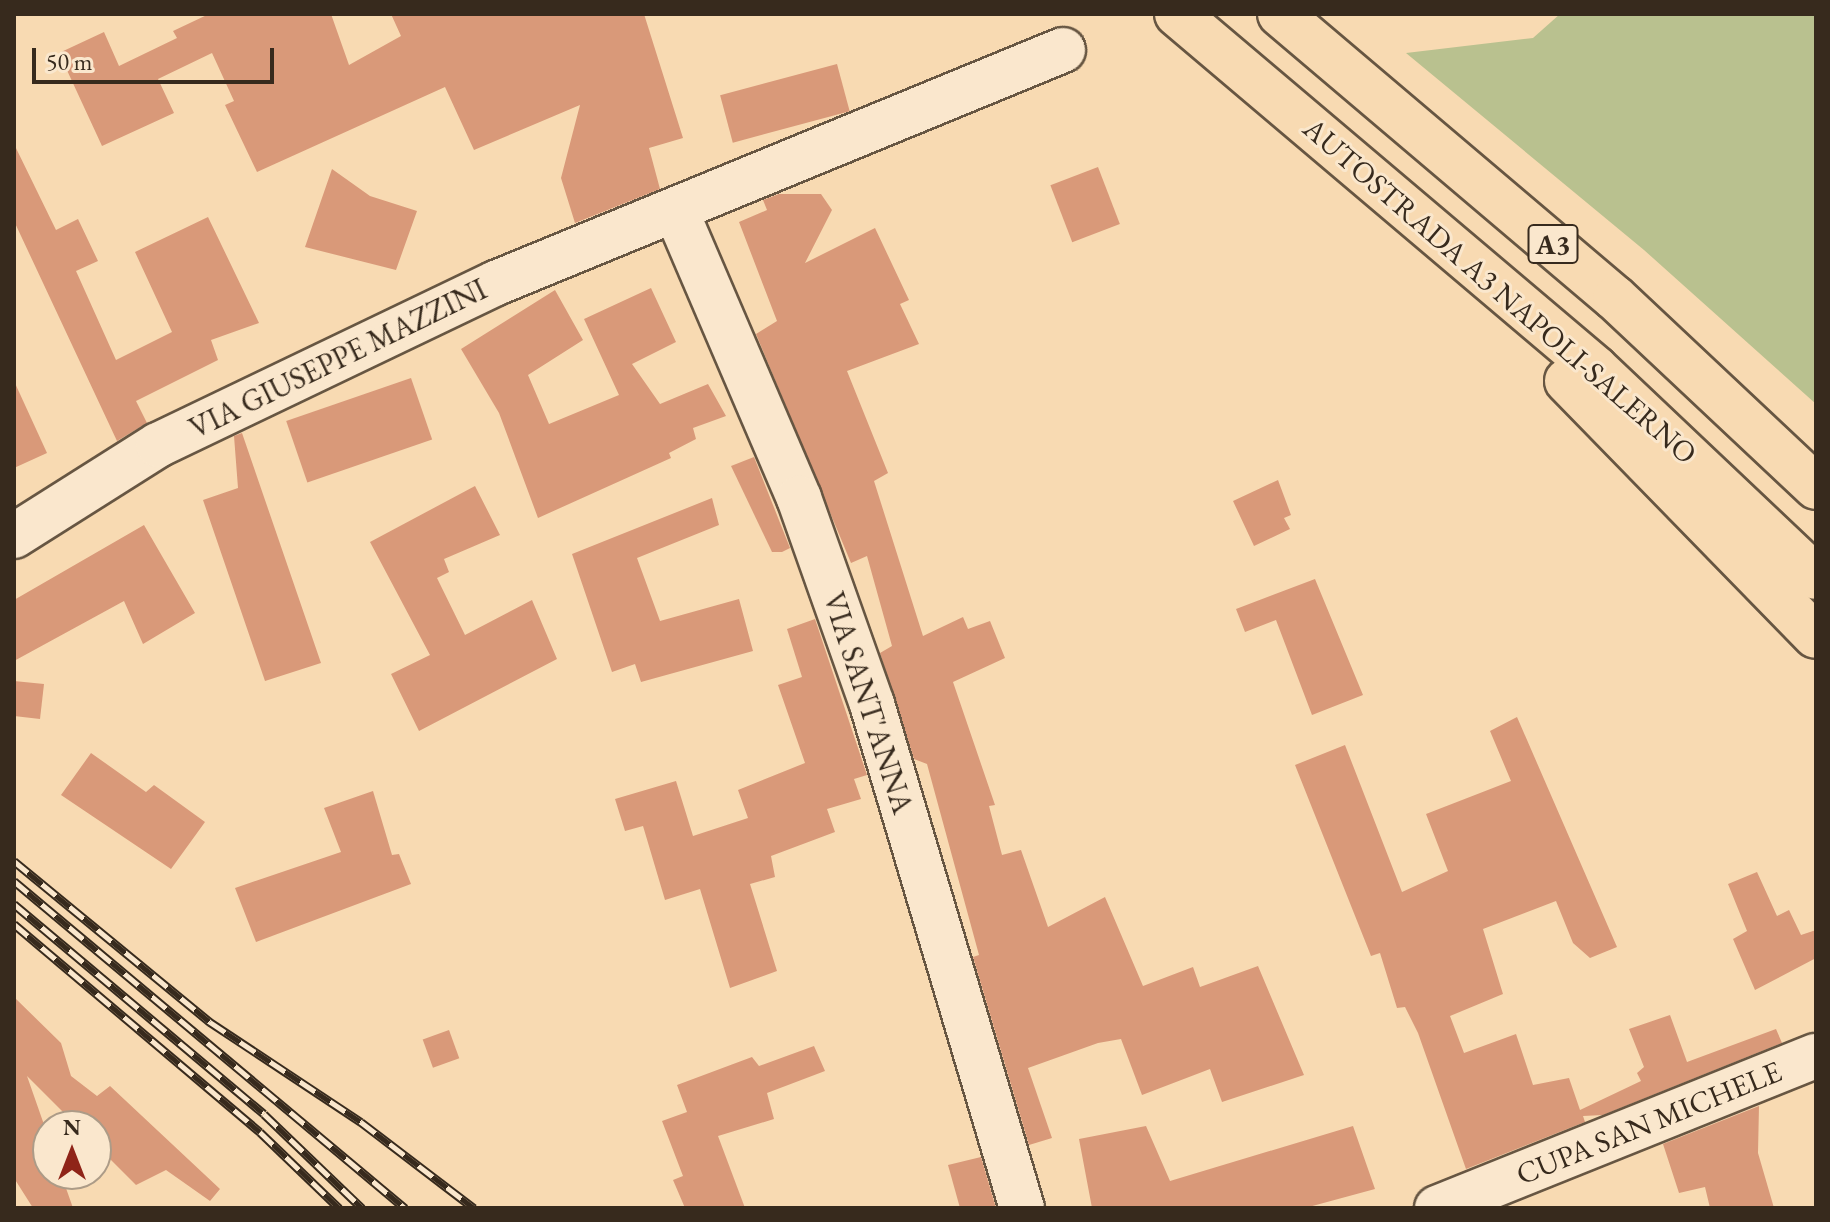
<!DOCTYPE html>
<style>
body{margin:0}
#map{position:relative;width:1830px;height:1222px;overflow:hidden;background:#f8dab2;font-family:"EB Garamond",serif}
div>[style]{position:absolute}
.green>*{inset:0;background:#b9c18f}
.building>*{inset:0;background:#d99979;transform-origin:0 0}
.roads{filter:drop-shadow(2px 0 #675642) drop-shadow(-2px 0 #675642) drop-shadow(0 2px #675642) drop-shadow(0 -2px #675642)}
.minor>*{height:44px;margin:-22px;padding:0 22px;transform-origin:22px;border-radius:22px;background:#fae7cd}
.highway>*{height:44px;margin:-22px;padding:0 22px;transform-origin:22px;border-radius:22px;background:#f8dab2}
.rail>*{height:9px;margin-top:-4.5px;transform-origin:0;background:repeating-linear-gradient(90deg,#fae7cd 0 18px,#372a1d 0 36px);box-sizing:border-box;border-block:2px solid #372a1d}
span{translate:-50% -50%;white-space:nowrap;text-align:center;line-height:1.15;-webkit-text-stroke:6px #fae7cd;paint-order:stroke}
.shield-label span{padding:2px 6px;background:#fae7cd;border:2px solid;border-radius:6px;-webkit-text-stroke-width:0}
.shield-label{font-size:28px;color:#372a1d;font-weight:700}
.street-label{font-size:30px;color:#372a1d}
.frame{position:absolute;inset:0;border:16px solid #372a1d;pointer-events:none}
.north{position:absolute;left:32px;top:1110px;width:80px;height:80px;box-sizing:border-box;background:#fae7cd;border:2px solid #ac9b87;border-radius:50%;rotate:0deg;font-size:22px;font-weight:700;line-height:32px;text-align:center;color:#372a1d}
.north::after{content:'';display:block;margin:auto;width:28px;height:36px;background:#8f2418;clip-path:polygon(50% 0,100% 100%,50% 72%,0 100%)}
.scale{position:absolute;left:32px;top:48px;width:242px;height:36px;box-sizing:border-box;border:4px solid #372a1d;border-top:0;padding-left:10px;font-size:24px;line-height:28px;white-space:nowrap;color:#372a1d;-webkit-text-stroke:6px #fae7cd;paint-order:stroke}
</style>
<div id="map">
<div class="green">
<div style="clip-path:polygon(1560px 14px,1816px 14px,1816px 404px,1644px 250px,1406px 53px,1533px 38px)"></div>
</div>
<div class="building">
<div style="clip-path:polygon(209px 14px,331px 14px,349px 65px,401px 36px,391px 14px,644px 14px,683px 138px,649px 148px,660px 189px,575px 223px,561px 178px,580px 105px,474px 150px,445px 87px,257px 172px,225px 105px,234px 101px,212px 53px,158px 79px,174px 113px,102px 146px,59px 53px,104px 32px,119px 66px,177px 38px,173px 31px)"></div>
<div style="left:837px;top:64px;width:49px;height:121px;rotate:75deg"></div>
<div style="clip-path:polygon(14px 144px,56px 230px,78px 219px,98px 261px,76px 271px,116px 360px,172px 332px,135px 252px,208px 217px,259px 323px,211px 340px,218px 360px,136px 401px,147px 423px,117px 441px,14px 221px)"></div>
<div style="left:1098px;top:167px;width:61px;height:51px;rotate:69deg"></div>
<div style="clip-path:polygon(332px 169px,370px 196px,417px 211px,396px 270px,305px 247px)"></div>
<div style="clip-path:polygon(779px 194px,821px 194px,832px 210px,805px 263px,875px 228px,909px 300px,900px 304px,919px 344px,847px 371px,888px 473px,874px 481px,923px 636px,963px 617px,968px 629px,990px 621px,1005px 658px,953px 682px,995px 805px,989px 806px,1002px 855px,1021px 850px,1048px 927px,1105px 897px,1143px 986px,1193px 967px,1200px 987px,1258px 966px,1304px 1075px,1222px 1102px,1210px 1069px,1142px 1095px,1121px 1039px,1098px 1043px,1028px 1068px,1052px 1138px,1029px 1145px,973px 957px,979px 955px,927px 764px,914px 759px,880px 653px,892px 646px,867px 556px,851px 563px,756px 334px,777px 321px,739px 222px,767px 210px,763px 200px)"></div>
<div style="clip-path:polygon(651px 288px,676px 342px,632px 364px,660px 404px,708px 384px,726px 416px,693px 428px,696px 439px,669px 453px,671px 458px,538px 518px,499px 413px,461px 349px,555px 290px,583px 340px,528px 375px,549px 424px,619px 395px,584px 319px)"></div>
<div style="left:411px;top:378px;width:65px;height:132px;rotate:71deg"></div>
<div style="clip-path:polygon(14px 381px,47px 453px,14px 468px)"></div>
<div style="clip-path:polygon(242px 433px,321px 663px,265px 681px,203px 500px,238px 488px,234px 436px)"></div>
<div style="clip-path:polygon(754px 457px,790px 548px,782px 552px,772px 552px,731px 466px)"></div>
<div style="clip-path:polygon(1278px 480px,1291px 515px,1284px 518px,1290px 529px,1254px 546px,1233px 501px)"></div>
<div style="clip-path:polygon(475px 486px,500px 535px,444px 559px,449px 572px,437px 578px,465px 635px,532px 600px,557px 659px,419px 731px,391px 674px,430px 655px,370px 542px)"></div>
<div style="clip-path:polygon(712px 498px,719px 525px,637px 558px,660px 621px,739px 599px,753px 651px,641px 682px,635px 664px,612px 672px,572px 554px)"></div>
<div style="clip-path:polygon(144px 525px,195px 613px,143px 644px,124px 601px,14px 661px,14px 600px)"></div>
<div style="clip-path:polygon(1315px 579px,1363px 695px,1312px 715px,1276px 620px,1245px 632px,1236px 609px)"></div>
<div style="clip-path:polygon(815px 619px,867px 775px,854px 779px,861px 799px,827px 809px,835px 832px,771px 856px,775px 877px,750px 884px,777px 971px,730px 988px,700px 889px,665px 900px,643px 826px,625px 831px,615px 799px,676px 781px,693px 836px,748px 818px,738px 790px,805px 763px,778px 685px,802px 677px,787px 629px)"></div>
<div style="clip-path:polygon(14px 681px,44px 684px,40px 719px,14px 716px)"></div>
<div style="clip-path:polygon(1517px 717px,1617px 947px,1590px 958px,1573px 943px,1556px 901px,1483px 929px,1503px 994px,1450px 1016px,1464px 1053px,1516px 1034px,1533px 1085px,1569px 1078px,1580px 1110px,1641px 1081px,1637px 1073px,1644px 1067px,1629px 1029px,1670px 1015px,1687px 1062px,1776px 1029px,1782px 1043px,1603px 1115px,1583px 1116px,1585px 1122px,1466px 1169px,1418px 1033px,1405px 1007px,1397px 1008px,1380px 953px,1371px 956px,1295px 765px,1345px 745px,1402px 892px,1448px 871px,1426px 814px,1511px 781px,1490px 731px)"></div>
<div style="clip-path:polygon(91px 753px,146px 792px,154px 785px,205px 822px,171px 869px,61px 795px)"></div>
<div style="clip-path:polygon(373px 791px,392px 855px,399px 854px,411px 884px,256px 942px,235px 888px,341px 852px,324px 808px)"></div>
<div style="clip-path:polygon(1757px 872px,1777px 916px,1789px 910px,1801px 935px,1816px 930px,1816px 958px,1755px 990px,1733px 939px,1747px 931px,1728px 884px)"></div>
<div style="clip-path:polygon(14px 997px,61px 1043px,71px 1076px,97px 1096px,110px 1086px,220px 1189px,210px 1201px,166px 1170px,136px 1185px,96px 1145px,96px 1126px,77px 1126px,27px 1076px,48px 1136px,48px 1174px,61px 1174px,73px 1208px,33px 1208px,14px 1178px)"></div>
<div style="left:449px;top:1030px;width:30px;height:28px;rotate:70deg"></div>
<div style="clip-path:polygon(814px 1046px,825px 1071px,767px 1093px,774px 1119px,718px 1136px,745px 1208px,685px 1208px,673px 1180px,683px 1176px,662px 1121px,687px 1112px,677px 1085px,752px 1057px,759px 1066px)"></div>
<div style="clip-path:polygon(1759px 1106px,1758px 1153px,1774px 1208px,1710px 1208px,1705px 1187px,1679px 1193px,1663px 1144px)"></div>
<div style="clip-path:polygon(1146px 1126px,1170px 1181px,1353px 1126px,1375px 1189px,1305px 1208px,1092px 1208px,1079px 1139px)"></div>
<div style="clip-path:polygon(981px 1157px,996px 1208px,960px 1208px,948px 1165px)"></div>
</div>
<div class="roads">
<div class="minor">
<div style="left:676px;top:211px;width:312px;rotate:66.8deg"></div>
<div style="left:799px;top:498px;width:219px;rotate:70.5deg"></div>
<div style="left:872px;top:704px;width:526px;rotate:73.43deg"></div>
<div style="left:14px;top:536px;width:170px;rotate:-32.3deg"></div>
<div style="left:158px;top:445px;width:375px;rotate:-25.6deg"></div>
<div style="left:496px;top:283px;width:613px;rotate:-22.34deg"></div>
<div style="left:1437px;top:1208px;width:408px;rotate:-21.9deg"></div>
</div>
<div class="highway">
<div style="left:1177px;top:14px;width:548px;rotate:40.26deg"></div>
<div style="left:1595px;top:368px;width:304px;rotate:43.4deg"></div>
<div style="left:1280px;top:14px;width:439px;rotate:40.3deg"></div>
<div style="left:1615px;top:298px;width:276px;rotate:43.2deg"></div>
<div style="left:1567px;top:381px;width:356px;rotate:45.7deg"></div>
</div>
</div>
<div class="rail">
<div style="left:14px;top:861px;width:254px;rotate:39.4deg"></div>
<div style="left:210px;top:1022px;width:181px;rotate:33.5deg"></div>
<div style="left:361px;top:1122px;width:142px;rotate:37.3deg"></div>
<div style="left:14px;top:881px;width:510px;rotate:39.91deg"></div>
<div style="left:14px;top:904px;width:326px;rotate:40deg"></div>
<div style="left:264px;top:1114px;width:136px;rotate:43.8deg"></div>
<div style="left:14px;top:924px;width:322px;rotate:40.2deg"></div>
<div style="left:260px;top:1132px;width:110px;rotate:43.9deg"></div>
</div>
<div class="shield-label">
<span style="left:1553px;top:244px">A3</span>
</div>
<div class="street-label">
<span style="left:1500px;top:291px;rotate:41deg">AUTOSTRADA A3 NAPOLI-SALERNO</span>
<span style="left:338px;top:359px;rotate:-26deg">VIA GIUSEPPE MAZZINI</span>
<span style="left:868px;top:703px;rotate:72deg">VIA SANT'ANNA</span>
<span style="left:1649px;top:1123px;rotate:-22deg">CUPA SAN MICHELE</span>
</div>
<div class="frame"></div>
<div class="north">N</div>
<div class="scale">50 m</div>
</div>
